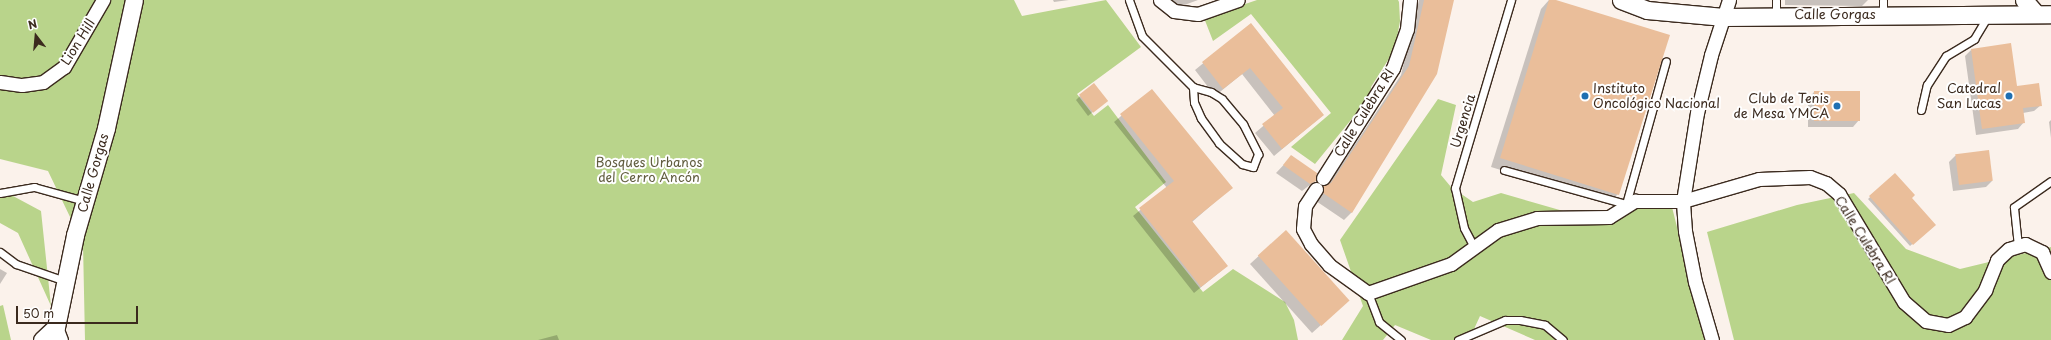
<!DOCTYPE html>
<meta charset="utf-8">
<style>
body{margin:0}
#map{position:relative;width:2051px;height:340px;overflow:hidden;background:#fbf2eb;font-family:"Playpen Sans",sans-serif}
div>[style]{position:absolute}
.green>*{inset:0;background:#b9d48b}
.shadow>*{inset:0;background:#0003}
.building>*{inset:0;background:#eabe9a;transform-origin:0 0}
.roads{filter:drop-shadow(1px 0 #3b2a1e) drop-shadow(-1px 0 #3b2a1e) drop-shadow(0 1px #3b2a1e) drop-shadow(0 -1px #3b2a1e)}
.service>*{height:7px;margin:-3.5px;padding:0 3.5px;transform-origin:3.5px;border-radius:3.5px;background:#fff}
.minor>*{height:13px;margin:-6.5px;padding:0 6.5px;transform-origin:6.5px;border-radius:6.5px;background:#fff}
.tertiary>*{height:17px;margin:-8.5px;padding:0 8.5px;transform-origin:8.5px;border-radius:8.5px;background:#fff}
.dots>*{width:11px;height:11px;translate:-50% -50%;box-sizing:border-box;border:2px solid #fff;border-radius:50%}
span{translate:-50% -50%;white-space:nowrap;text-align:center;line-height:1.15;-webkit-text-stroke:4px #fff;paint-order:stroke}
.street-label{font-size:13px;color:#3b2a1e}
.poi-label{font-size:13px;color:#3b2a1e}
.left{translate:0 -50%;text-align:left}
.right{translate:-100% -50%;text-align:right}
.park-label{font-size:13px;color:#615d3f}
.north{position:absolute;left:16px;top:16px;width:40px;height:40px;-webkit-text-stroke:3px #fff;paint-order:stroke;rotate:344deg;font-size:11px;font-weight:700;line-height:16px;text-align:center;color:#3b2a1e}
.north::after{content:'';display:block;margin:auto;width:14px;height:18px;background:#3b2a1e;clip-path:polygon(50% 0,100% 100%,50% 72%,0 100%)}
.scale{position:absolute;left:16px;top:306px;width:122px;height:18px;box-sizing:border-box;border:2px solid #3b2a1e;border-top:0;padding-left:5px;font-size:12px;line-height:14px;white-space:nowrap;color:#3b2a1e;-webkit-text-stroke:3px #fff;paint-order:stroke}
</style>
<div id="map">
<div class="green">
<div style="clip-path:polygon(0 0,1014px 0,1022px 16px,1106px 0,1141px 47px,1077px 94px,1094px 116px,1108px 105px,1166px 182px,1135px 207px,1203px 292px,1233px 269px,1285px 302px,1294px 320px,1298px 340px,85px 340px,83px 244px,48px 171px,0 159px)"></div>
<div style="clip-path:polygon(1257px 0,1398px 0,1399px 2px,1400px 21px,1395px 49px,1371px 87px,1372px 94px,1315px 164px,1291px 147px,1331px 113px,1251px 14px,1213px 41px,1204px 18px)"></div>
<div style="clip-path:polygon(1438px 99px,1456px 105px,1441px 175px,1451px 187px,1473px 202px,1501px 193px,1598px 221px,1644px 203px,1672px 207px,1705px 340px,1535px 340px,1480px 316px,1469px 340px,1431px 340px,1395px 325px,1383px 340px,1342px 340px,1363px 306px,1340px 240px)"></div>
<div style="clip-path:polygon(0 189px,41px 211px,51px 306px,18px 233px,0 223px)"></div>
<div style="clip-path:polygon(1854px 193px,1906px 249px,1960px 269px,2051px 247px,2051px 340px,1734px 340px,1707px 232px,1797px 205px)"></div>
<div style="clip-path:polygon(3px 305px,11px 340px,0 340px,0 306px)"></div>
</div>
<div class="shadow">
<div style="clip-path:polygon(1053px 0,1069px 0,1054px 2px)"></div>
<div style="clip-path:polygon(1167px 0,1198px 0,1171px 10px)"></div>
<div style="clip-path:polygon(1419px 0,1453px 0,1352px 212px,1344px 220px,1316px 201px,1316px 195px,1328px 185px,1401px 75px)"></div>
<div style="clip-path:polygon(1549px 0,1553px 0,1618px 194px,1609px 203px,1491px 167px,1541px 9px)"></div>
<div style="clip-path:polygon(1785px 0,1868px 0,1862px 6px,1785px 5px)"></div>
<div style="clip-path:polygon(1251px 24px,1323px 115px,1274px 156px,1255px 133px,1275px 116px,1242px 74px,1215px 96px,1195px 70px)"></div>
<div style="clip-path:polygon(1971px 50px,2041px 105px,2034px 111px,2023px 113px,2024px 122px,2018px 129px,1976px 135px,1965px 56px)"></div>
<div style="clip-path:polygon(1152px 90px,1231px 188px,1192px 222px,1227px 266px,1194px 293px,1133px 216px,1167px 188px,1114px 122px)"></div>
<div style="clip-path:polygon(1814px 92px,1859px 120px,1853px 127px,1808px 127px,1808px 99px)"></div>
<div style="clip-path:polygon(1080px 96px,1106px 101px,1088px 116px,1076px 100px)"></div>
<div style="clip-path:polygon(2051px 120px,2051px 138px,2049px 122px)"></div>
<div style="clip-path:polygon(1988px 151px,1992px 181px,1986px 187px,1953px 191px,1949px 162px,1955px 156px)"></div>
<div style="clip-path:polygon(1292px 156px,1315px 181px,1302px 191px,1276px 173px)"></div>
<div style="clip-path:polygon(1895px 174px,1911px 198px,1934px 225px,1910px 246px,1868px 199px)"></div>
<div style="clip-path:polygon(1286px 231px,1340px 308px,1312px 333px,1250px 264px)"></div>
<div style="clip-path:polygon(0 269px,7px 273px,0 284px)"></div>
<div style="clip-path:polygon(557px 335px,559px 340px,538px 340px)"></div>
</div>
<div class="building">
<div style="clip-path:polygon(1424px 0,1454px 0,1437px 74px,1352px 213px,1323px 193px,1323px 186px,1331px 183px,1409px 66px)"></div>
<div style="clip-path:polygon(1549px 0,1556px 0,1670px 35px,1619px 195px,1500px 158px)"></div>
<div style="clip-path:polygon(1251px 23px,1324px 115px,1282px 149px,1262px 124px,1283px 108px,1250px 68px,1223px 89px,1202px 62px)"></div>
<div style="clip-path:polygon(2011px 43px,2017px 86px,2039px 83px,2042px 106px,2023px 108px,2025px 123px,1982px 129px,1971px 49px)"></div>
<div style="left:1094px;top:83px;width:23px;height:19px;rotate:52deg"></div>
<div style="clip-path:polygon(1152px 89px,1233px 188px,1192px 221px,1228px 266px,1201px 287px,1139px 208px,1174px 181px,1120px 114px)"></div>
<div style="left:1814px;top:91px;width:46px;height:30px"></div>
<div style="left:1989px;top:150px;width:31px;height:34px;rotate:83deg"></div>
<div style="clip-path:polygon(1291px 155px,1317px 173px,1316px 181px,1310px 184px,1283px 165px)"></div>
<div style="clip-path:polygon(1895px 173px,1915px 195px,1912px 198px,1936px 225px,1913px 245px,1869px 196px)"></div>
<div style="left:1286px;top:230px;width:95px;height:38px;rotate:48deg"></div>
</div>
<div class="roads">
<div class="service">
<div style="left:1129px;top:0;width:38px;rotate:70deg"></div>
<div style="left:1142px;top:36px;width:72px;rotate:45deg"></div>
<div style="left:1193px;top:87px;width:19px;rotate:16deg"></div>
<div style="left:1211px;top:92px;width:13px;rotate:32deg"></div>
<div style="left:1222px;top:99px;width:33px;rotate:50deg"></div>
<div style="left:1243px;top:124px;width:34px;rotate:63deg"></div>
<div style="left:1258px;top:154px;width:14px;rotate:111deg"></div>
<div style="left:1253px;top:167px;width:11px;rotate:-165deg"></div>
<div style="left:1242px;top:164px;width:31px;rotate:-138deg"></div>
<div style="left:1219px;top:143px;width:31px;rotate:-126deg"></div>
<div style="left:1201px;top:118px;width:17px;rotate:-114deg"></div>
<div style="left:1194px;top:102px;width:15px;rotate:-94deg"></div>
<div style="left:1883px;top:0;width:14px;rotate:90deg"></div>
<div style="left:1776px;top:15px;width:15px;rotate:-90deg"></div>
<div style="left:1921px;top:110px;width:26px;rotate:-77deg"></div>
<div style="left:1927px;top:85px;width:35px;rotate:-57deg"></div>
<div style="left:1946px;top:56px;width:33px;rotate:-31deg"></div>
<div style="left:1974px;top:39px;width:27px;rotate:-59deg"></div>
<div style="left:1504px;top:170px;width:127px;rotate:15.6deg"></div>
<div style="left:1626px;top:204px;width:148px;rotate:-74.4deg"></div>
<div style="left:0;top:193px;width:35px;rotate:-10deg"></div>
<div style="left:34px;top:187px;width:53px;rotate:15.4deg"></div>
<div style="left:2018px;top:246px;width:39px;rotate:-96deg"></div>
<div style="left:2014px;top:207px;width:45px;rotate:-35.1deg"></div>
<div style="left:1474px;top:247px;width:21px;rotate:-118deg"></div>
<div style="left:1464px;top:228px;width:41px;rotate:-102.7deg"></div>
<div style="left:1455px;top:188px;width:196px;rotate:-73.4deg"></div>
<div style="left:0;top:252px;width:20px;rotate:37deg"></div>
<div style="left:16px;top:264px;width:52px;rotate:19.1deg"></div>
<div style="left:1368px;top:293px;width:31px;rotate:69deg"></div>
<div style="left:1379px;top:322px;width:28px;rotate:39deg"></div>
<div style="left:1458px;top:340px;width:51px;rotate:-23.1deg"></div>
<div style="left:1505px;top:320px;width:15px"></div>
<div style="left:1520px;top:320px;width:25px;rotate:11deg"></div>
<div style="left:1545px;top:325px;width:23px;rotate:40deg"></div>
</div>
<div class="minor">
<div style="left:1160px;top:0;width:18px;rotate:38deg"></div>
<div style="left:1174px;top:11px;width:24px;rotate:7deg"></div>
<div style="left:1198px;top:14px;width:42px;rotate:-19.3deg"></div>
<div style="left:0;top:82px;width:22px;rotate:8deg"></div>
<div style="left:22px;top:85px;width:21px;rotate:-8deg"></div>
<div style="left:43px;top:82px;width:26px;rotate:-36deg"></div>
<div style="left:64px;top:67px;width:78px;rotate:-59.8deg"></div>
<div style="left:1323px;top:178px;width:130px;rotate:-57.5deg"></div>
<div style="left:1393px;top:68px;width:41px;rotate:-70.3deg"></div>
<div style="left:1407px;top:29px;width:29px;rotate:-84deg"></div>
<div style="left:1316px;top:189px;width:20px;rotate:123deg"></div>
<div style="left:1305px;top:206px;width:23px;rotate:95deg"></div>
<div style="left:1303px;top:229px;width:17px;rotate:62deg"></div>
<div style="left:1311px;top:244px;width:28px;rotate:49deg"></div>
<div style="left:1329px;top:265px;width:48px;rotate:35.7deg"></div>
<div style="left:1368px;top:293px;width:88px;rotate:-19.3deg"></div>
<div style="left:1451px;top:264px;width:58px;rotate:-35.9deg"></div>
<div style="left:1498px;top:230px;width:41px;rotate:-17.1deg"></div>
<div style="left:1537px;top:218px;width:72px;rotate:-0.8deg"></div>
<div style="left:1609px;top:217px;width:31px;rotate:-32deg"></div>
<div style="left:1635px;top:201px;width:48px"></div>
<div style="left:1683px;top:201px;width:79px;rotate:-16.1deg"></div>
<div style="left:1759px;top:179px;width:51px;rotate:-2.2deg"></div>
<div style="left:1810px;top:177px;width:17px;rotate:21deg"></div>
<div style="left:1826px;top:183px;width:17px;rotate:40deg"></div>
<div style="left:1839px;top:194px;width:126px;rotate:59deg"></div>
<div style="left:1904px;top:302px;width:29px;rotate:41deg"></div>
<div style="left:1926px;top:321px;width:22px;rotate:10deg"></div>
<div style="left:1948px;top:325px;width:19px;rotate:-25deg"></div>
<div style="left:1965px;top:317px;width:34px;rotate:-53deg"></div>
<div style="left:1985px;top:290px;width:32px;rotate:-68deg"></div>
<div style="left:1997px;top:260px;width:16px;rotate:-43deg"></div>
<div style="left:2009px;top:249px;width:17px;rotate:-17deg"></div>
<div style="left:2025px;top:244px;width:19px;rotate:25deg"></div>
<div style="left:2042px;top:252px;width:22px;rotate:66deg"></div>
<div style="left:56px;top:327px;width:14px;rotate:69deg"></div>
<div style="left:1712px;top:340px;width:60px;rotate:-106.3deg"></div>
<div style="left:1695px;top:282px;width:52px;rotate:-101.1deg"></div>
<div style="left:1685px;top:231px;width:30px;rotate:-94deg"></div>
<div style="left:1683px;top:201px;width:89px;rotate:-81deg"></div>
<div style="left:1697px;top:113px;width:60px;rotate:-76.4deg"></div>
<div style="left:1711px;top:55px;width:58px;rotate:-71.9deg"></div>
</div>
<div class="tertiary">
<div style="left:1621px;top:0;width:28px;rotate:21deg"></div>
<div style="left:1647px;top:10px;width:77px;rotate:5.2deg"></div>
<div style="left:1724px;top:17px;width:327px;rotate:-0.5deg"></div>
<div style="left:2024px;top:0;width:18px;rotate:49deg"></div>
<div style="left:42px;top:340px;width:19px;rotate:-43deg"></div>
<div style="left:56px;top:327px;width:94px;rotate:-78.3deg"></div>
<div style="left:75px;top:235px;width:111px;rotate:-73.8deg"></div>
<div style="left:106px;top:128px;width:131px;rotate:-77.7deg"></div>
</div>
</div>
<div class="dots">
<div style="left:1585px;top:96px;background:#1f6fb2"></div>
<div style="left:2009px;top:96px;background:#1f6fb2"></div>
<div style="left:1837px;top:106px;background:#1f6fb2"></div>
</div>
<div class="street-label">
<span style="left:1835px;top:14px">Calle Gorgas</span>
<span style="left:78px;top:42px;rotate:-58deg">Lion Hill</span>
<span style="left:1364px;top:113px;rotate:-58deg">Calle Culebra Rl</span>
<span style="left:1463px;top:121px;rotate:-73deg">Urgencia</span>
<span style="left:93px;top:173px;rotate:-74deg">Calle Gorgas</span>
<span style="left:1865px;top:240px;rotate:58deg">Calle Culebra Rl</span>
</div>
<div class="poi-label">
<span class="left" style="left:1593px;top:96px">Instituto<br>Oncológico Nacional</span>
<span class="right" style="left:2001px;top:96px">Catedral<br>San Lucas</span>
<span class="right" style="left:1829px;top:106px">Club de Tenis<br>de Mesa YMCA</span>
</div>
<div class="park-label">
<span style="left:649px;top:170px">Bosques Urbanos<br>del Cerro Ancón</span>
</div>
<div class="north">N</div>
<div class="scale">50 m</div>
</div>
